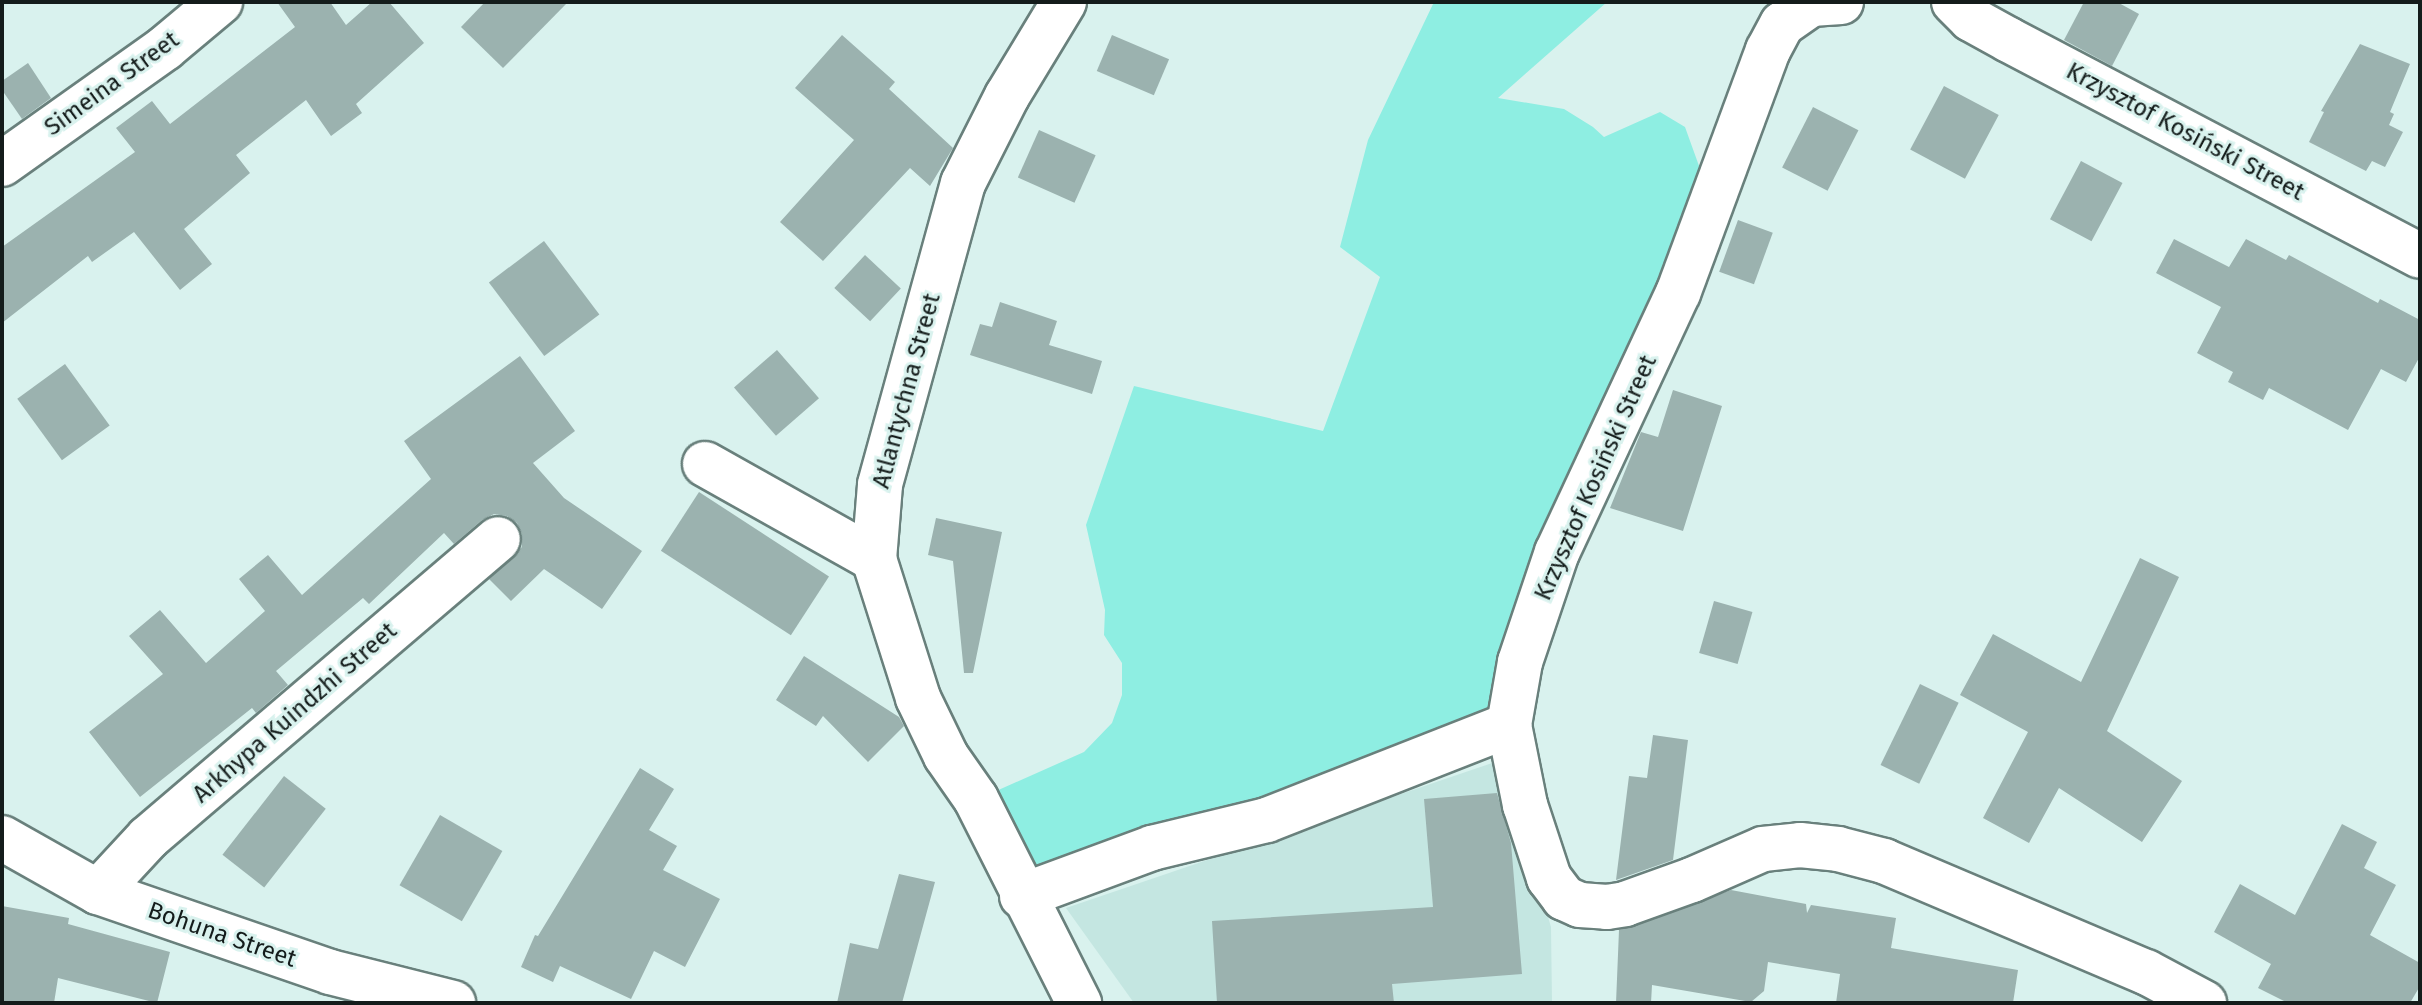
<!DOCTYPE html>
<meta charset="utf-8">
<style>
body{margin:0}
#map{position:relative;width:2422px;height:1005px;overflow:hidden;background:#d9f2ee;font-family:"Fira Sans",sans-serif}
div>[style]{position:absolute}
.built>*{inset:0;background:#c4e6e1}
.green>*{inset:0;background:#8eeee2}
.building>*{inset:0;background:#9bb2af;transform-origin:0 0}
.roads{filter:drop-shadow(2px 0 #69807c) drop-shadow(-2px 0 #69807c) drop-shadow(0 2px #69807c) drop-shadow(0 -2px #69807c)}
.minor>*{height:44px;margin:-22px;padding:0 22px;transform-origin:22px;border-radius:22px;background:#fff}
span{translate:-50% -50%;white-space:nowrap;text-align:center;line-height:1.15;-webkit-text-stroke:6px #d9f2ee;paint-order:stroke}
.street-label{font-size:24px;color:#141c1b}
.frame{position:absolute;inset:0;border:4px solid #141c1b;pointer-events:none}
</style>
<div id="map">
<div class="built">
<div style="clip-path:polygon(1501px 760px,1551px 927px,1552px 1003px,1134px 1003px,1066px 908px)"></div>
</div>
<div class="green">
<div style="clip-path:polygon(1434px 2px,1607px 2px,1498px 98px,1564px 109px,1593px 127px,1604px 137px,1660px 112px,1685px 127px,1712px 202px,1509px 725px,1022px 896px,976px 800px,1084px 752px,1112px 723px,1122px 695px,1122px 663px,1104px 635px,1105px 610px,1086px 525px,1134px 386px,1323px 431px,1380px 277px,1340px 247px,1368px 140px)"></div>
</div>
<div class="building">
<div style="clip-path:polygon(277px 2px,330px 2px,346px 25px,372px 2px,389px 2px,424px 43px,356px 104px,362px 113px,331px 136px,306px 100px,236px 155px,250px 173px,184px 229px,212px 264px,180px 290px,134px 232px,92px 262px,88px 256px,2px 323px,2px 247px,135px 152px,116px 128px,152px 101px,170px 124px,295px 27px)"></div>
<div style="clip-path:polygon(485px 2px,568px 2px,503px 68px,461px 27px)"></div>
<div style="clip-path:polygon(2084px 2px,2117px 2px,2139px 14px,2112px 66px,2064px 40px)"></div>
<div style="clip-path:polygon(842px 35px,895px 82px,889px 89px,953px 148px,930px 186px,910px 168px,823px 261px,780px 222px,854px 140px,795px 88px)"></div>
<div style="left:1112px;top:35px;width:62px;height:39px;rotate:23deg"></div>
<div style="clip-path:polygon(2360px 44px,2410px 64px,2390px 112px,2394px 114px,2389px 125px,2403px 132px,2385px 167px,2372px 161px,2366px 171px,2309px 142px,2324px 112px,2321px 111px)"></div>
<div style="clip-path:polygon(28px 63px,51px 98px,22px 119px,2px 90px,2px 81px)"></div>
<div style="left:1944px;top:86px;width:62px;height:72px;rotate:28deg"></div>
<div style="left:1813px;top:107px;width:51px;height:68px;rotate:27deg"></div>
<div style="left:1039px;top:130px;width:62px;height:52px;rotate:24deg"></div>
<div style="left:2081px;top:161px;width:47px;height:66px;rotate:28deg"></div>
<div style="left:1738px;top:220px;width:37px;height:55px;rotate:20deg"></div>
<div style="clip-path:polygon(2174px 239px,2229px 267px,2246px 239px,2286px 260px,2289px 255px,2378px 303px,2380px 299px,2420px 320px,2420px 356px,2406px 382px,2381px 369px,2348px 430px,2269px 388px,2263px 400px,2228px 382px,2233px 372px,2197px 353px,2221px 307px,2156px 273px)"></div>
<div style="left:544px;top:241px;width:92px;height:69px;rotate:53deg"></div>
<div style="left:865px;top:255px;width:49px;height:45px;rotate:43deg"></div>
<div style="clip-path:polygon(1000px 302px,1057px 321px,1049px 345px,1102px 361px,1092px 394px,970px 355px,980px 324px,992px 327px)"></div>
<div style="left:777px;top:350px;width:64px;height:57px;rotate:49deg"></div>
<div style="clip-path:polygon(520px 356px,575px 431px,533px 463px,564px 498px,642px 551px,602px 609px,544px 569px,511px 601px,489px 579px,522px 547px,522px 534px,517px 523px,507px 516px,494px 514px,482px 520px,454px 544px,444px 533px,369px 604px,363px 598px,276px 671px,288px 685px,256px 713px,252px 708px,140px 797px,89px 732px,163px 674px,129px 636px,160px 610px,206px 663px,265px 611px,239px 579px,268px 555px,302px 595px,431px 479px,404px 441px)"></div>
<div style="left:65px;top:364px;width:76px;height:59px;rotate:54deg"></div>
<div style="clip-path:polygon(1673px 390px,1722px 406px,1683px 531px,1610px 508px,1641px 432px,1658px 437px)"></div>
<div style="left:699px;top:492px;width:155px;height:70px;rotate:33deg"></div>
<div style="clip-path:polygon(936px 518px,1002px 532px,973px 673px,964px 673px,953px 561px,928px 555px)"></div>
<div style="clip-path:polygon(2140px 558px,2179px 577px,2107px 731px,2182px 781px,2142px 842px,2059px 788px,2029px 843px,1983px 818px,2028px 732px,1960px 695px,1993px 634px,2081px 682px)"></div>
<div style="left:1714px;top:601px;width:40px;height:54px;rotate:16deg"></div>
<div style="clip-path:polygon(804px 656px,899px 717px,904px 726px,868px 762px,823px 716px,816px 726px,776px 700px)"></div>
<div style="left:1920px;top:684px;width:43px;height:90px;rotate:26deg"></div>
<div style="clip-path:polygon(1653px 735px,1688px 740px,1673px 860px,1616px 880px,1629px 776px,1647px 778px)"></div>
<div style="clip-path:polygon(640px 768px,674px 789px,649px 830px,677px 846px,663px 870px,720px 899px,685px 967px,654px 951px,631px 999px,560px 966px,553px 982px,521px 967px,535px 935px,538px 936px)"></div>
<div style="left:284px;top:776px;width:53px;height:100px;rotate:38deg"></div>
<div style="clip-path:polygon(1497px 793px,1511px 843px,1522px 974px,1392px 984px,1394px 1003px,1217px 1003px,1212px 921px,1433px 907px,1424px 799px)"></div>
<div style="left:440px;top:815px;width:72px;height:81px;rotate:30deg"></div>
<div style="clip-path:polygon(2342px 824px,2377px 842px,2364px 868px,2396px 885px,2370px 935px,2420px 963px,2420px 986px,2410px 1003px,2288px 1003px,2258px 988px,2271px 964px,2214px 932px,2240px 884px,2295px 915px)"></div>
<div style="clip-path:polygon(899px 874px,935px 882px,902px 1003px,837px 1003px,850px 943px,878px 949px)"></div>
<div style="clip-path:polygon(1731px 890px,1806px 904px,1807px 913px,1811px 905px,1896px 918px,1891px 948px,2018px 970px,2013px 1003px,1836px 1003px,1840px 974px,1768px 962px,1764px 991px,1751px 1002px,1652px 985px,1651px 1003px,1616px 1003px,1619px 930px)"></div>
<div style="clip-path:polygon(2px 906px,69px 918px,68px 924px,170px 952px,157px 1003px,58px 978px,54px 1003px,2px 1003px)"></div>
</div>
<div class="roads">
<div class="minor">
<div style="left:1064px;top:2px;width:110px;rotate:121.2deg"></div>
<div style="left:1007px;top:96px;width:97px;rotate:116.8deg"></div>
<div style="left:963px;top:183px;width:313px;rotate:105.4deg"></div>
<div style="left:880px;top:485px;width:74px;rotate:94.6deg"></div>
<div style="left:874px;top:559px;width:146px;rotate:72.4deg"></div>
<div style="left:918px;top:698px;width:64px;rotate:64.2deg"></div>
<div style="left:946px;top:756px;width:52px;rotate:55.1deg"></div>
<div style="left:976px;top:799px;width:229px;rotate:63.2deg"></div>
<div style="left:1841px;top:2px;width:30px;rotate:176deg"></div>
<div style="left:1811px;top:4px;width:35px;rotate:145deg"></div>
<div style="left:1782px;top:24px;width:30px;rotate:118deg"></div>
<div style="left:1768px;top:50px;width:259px;rotate:110.3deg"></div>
<div style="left:1678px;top:293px;width:286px;rotate:115deg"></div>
<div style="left:1557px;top:552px;width:116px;rotate:108.6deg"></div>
<div style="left:1520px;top:662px;width:64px;rotate:99.9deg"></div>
<div style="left:1509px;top:725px;width:82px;rotate:78.7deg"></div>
<div style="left:1525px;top:805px;width:77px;rotate:71.8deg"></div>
<div style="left:1549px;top:878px;width:25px;rotate:53deg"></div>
<div style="left:1564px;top:898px;width:17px;rotate:24deg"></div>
<div style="left:1580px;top:905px;width:27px;rotate:4deg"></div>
<div style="left:1607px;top:907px;width:18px;rotate:-9deg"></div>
<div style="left:1625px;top:904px;width:71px;rotate:-19.7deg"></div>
<div style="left:1692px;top:880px;width:77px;rotate:-23.6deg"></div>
<div style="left:1763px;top:849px;width:37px;rotate:-6deg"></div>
<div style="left:1800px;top:845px;width:38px;rotate:6deg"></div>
<div style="left:1838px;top:849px;width:48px;rotate:14.6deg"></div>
<div style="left:1884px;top:861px;width:285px;rotate:23deg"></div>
<div style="left:2146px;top:972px;width:66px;rotate:28.1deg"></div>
<div style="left:1954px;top:2px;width:24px;rotate:45deg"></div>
<div style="left:1971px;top:19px;width:43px;rotate:28.9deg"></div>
<div style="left:2009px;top:40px;width:464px;rotate:27.7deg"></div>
<div style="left:2px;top:164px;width:200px;rotate:-35.4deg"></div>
<div style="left:165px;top:48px;width:72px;rotate:-39.9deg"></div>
<div style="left:705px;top:464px;width:194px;rotate:29.3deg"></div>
<div style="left:2px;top:838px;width:110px;rotate:29.4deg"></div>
<div style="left:98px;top:892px;width:245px;rotate:19deg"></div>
<div style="left:330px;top:972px;width:127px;rotate:14.1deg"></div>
<div style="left:98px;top:892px;width:74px;rotate:-47.2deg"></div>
<div style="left:148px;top:838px;width:460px;rotate:-40.5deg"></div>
<div style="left:1022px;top:896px;width:139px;rotate:-20.3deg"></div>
<div style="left:1152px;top:848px;width:118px;rotate:-13.7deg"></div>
<div style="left:1267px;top:820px;width:260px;rotate:-21.4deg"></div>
</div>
</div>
<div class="street-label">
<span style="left:112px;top:84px;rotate:-36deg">Simeina Street</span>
<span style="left:2185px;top:132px;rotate:28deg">Krzysztof Kosiński Street</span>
<span style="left:907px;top:391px;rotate:-75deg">Atlantychna Street</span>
<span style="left:1596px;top:478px;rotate:-66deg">Krzysztof Kosiński Street</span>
<span style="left:295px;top:713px;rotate:-41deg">Arkhypa Kuindzhi Street</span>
<span style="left:222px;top:935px;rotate:19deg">Bohuna Street</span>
</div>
<div class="frame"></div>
</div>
